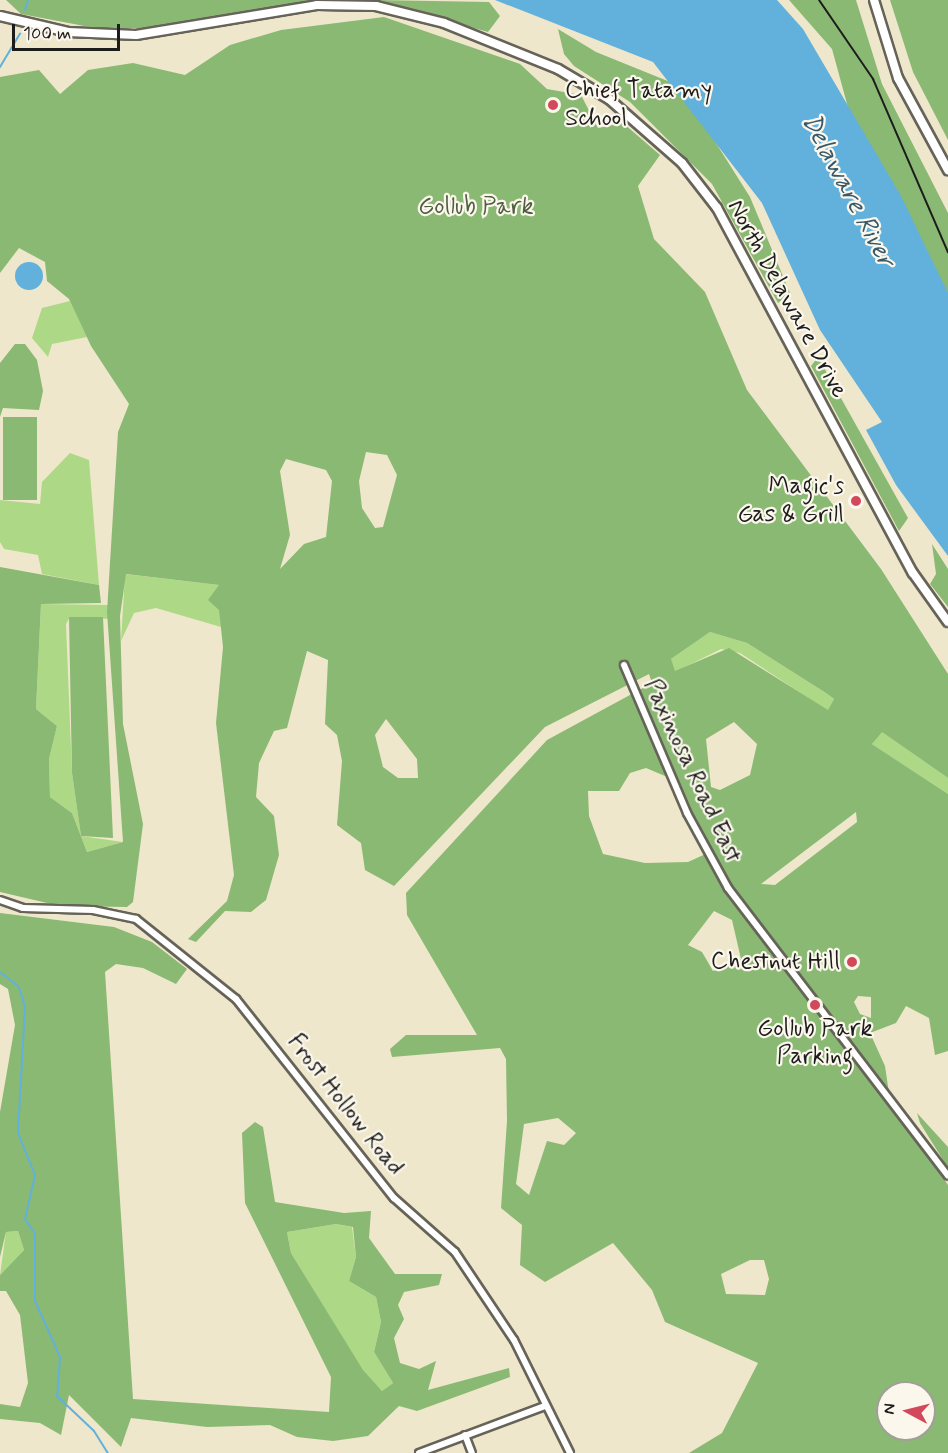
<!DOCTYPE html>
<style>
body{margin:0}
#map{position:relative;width:948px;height:1453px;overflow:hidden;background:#efe7cb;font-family:Mynerve,sans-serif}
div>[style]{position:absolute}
.green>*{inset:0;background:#add986}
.forest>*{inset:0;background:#8ab973;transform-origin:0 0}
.water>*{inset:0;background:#61b1dc}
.round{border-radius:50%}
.stream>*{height:2px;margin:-1px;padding:0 1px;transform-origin:1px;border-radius:1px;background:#61b1dc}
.roads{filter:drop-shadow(2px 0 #666359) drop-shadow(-2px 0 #666359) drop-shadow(0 2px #666359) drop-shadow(0 -2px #666359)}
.minor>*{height:6px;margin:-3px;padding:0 3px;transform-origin:3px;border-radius:3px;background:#fff}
.tertiary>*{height:8px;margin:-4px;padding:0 4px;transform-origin:4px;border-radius:4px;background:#fff}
.secondary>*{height:8px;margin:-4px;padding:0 4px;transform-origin:4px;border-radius:4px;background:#fff}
.rail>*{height:2px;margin:-1px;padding:0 1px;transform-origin:1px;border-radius:1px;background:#1c1c1c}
.dots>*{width:16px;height:16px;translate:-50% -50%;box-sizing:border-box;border:3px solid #fbf7ec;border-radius:50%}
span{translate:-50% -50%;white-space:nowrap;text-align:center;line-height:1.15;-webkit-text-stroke:4.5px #fbf7ec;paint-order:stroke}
.poi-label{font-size:24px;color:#1c1c1c}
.left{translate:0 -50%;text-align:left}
.right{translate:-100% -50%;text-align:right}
.park-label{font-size:24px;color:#4f5e41}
.street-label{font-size:24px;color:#1c1c1c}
.water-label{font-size:26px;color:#385869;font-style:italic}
.north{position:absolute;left:876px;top:1381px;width:60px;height:60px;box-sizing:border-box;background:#fbf7ec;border:2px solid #a29f99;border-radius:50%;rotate:277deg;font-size:16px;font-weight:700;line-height:24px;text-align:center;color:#1c1c1c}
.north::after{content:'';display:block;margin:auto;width:21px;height:27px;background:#d1495b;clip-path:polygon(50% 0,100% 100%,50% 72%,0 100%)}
.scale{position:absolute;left:12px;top:24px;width:108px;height:27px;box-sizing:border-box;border:3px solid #1c1c1c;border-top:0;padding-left:8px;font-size:18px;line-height:21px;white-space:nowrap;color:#1c1c1c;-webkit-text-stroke:4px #fbf7ec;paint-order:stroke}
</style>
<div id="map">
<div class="green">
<div style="clip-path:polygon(70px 301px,87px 337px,52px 344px,48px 357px,32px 338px,42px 308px)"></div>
<div style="clip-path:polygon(70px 453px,89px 460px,99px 585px,42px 574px,38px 555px,4px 549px,0 542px,0 500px,40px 504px,42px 482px)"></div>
<div style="clip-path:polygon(125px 574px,219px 585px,221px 627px,156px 608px,134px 613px,121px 641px)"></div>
<div style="clip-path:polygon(41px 604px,108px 605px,109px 619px,70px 617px,66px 624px,72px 773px,81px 836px,123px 842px,87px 852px,72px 813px,50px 797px,49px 759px,57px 726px,36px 709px)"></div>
<div style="clip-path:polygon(710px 632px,747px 643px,826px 693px,834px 699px,828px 711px,740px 653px,721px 649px,653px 683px,671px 659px)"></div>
<div style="clip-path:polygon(881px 731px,948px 778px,948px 794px,872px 744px)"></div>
<div style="clip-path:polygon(336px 1224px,352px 1227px,356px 1257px,349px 1281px,376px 1297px,381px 1322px,374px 1352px,393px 1383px,382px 1391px,363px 1371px,291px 1253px,287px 1232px)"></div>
<div style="clip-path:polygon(18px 1231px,24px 1250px,0 1275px,6px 1232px)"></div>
</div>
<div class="forest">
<div style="clip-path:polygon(6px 0,309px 0,209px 23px,159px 28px,95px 28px,21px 14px)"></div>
<div style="clip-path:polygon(375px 0,489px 2px,500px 16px,488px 32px)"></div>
<div style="clip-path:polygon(789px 0,856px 0,882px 84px,948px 213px,948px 314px,855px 133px,832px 49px)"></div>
<div style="clip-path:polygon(890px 0,948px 0,948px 140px,913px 72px)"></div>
<div style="clip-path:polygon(evenodd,384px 17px,520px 64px,547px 89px,581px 95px,598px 128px,623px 123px,660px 155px,638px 186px,654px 239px,705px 292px,747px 390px,881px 569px,948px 674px,948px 778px,882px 732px,872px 744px,948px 794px,948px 1051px,935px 1055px,929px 1018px,906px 1006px,896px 1023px,870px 1033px,885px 1066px,890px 1100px,948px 1185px,948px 1453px,689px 1453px,722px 1433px,758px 1363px,665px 1322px,652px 1290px,613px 1243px,545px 1282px,520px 1265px,522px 1225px,501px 1208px,507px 1121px,506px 1059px,500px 1048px,392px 1057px,390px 1049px,406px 1035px,477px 1035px,407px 915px,406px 893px,547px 740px,652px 683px,649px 674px,545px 727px,394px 886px,365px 870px,361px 843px,337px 825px,342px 761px,337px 735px,325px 724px,328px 660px,307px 651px,287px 728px,274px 731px,259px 763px,256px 797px,274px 816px,279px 855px,266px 900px,251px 912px,225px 911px,196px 942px,188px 939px,227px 901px,234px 875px,216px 723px,223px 647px,219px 610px,208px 600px,219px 585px,126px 574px,120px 616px,123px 724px,143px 824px,133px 902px,127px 907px,60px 906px,0 892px,0 567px,99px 585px,101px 603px,41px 604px,36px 709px,57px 726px,49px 759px,50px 797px,72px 813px,87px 852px,123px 842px,107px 612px,118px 432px,129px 404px,91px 346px,69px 299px,47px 281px,45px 262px,19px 248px,0 273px,0 77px,39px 70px,60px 94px,88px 70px,133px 63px,185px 75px,230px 45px,281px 30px,384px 17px,366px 452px,387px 455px,397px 475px,383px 527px,375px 528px,362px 508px,359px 481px,366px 452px,384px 17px,286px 459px,326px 470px,332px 481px,326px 537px,304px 544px,280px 569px,290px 535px,280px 471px,286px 459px,384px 17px,710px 632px,747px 643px,826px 693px,834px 699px,828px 710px,729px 648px,675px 671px,671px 659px,710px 632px,384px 17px,386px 719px,417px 759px,418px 778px,398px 778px,383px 767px,375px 735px,386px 719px,384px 17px,734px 722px,757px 744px,750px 775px,720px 790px,711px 787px,706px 739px,734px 722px,384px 17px,646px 768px,677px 781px,710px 852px,688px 862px,645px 863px,603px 854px,589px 816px,588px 791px,619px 791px,630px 773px,646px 768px,384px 17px,856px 812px,857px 822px,775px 885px,761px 884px,856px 812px,384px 17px,714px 911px,732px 920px,741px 959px,713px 971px,702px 952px,688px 945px,714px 911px,384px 17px,858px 996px,871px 997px,871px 1018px,860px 1014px,854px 1002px,858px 996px,384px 17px,558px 1118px,576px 1133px,564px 1145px,547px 1141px,529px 1195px,516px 1184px,524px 1124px,558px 1118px,384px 17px,750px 1260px,764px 1260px,769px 1279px,765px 1295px,726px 1294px,721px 1274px,750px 1260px,384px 17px,888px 1393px,924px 1393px,924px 1429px,888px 1429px,888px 1393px)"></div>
<div style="clip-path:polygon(558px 29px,596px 52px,680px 86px,750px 197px,790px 293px,778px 303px,712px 184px,630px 102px,574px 66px,564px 54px)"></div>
<div style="clip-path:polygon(15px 344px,25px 344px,37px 360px,43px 391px,39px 410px,3px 408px,0 417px,0 363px)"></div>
<div style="clip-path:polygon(818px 357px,908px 518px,899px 531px,811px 366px)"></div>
<div style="left:3px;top:417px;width:34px;height:83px"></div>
<div style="clip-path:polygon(932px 544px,948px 569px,948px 607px,930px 584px,936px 574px)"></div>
<div style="clip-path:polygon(69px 617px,103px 617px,113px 838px,81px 836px,72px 773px)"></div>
<div style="clip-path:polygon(evenodd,0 913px,114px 927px,152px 942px,187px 969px,176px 984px,143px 968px,116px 964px,105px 972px,133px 1399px,329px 1412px,331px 1377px,245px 1203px,242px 1133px,255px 1122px,263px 1127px,275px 1202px,344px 1213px,371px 1211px,369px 1238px,395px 1274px,442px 1274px,439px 1285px,404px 1292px,398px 1305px,404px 1319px,394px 1338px,400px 1363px,419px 1369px,436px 1361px,428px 1390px,509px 1368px,510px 1377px,417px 1411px,399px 1406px,368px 1436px,333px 1441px,297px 1437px,270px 1425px,207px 1427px,131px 1418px,121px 1447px,69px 1395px,61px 1435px,40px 1423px,0 1419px,0 1404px,20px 1407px,28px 1383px,20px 1315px,6px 1291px,0 1291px,0 1275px,24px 1250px,18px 1231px,6px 1232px,0 1257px,0 1112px,15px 1025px,8px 989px,0 984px,0 913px,336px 1224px,353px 1227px,356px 1257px,349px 1281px,376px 1297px,381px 1322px,374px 1352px,393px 1383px,382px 1391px,363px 1370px,291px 1253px,287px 1232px,336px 1224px)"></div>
<div style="clip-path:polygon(917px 1113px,948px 1147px,948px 1168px,920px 1123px)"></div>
</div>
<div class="water">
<div style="clip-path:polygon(495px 0,777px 0,803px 29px,901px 196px,948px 293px,948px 556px,896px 485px,866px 430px,882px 422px,820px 330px,762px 203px,653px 62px)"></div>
<div class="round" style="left:15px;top:262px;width:28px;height:28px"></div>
</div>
<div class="stream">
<div style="left:25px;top:10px;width:10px;rotate:-73deg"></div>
<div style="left:0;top:67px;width:39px;rotate:-59deg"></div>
<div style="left:0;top:972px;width:24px;rotate:38deg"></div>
<div style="left:19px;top:987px;width:21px;rotate:73deg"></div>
<div style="left:25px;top:1007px;width:126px;rotate:93.2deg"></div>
<div style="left:18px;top:1133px;width:45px;rotate:68deg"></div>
<div style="left:35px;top:1175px;width:45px;rotate:102.8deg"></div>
<div style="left:25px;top:1219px;width:18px;rotate:56deg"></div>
<div style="left:35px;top:1234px;width:67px;rotate:90deg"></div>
<div style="left:35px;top:1301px;width:61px;rotate:65.9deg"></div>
<div style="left:60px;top:1357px;width:39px;rotate:94deg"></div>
<div style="left:57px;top:1396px;width:51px;rotate:43.4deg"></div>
<div style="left:94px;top:1431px;width:26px;rotate:58deg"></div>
</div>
<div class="roads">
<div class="minor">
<div style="left:624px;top:665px;width:161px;rotate:66.9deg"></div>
<div style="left:687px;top:813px;width:85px;rotate:61.3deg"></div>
<div style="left:728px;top:888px;width:362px;rotate:52.6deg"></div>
<div style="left:0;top:900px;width:24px;rotate:19deg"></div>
<div style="left:23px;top:908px;width:70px;rotate:1.6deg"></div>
<div style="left:93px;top:910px;width:44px;rotate:11.8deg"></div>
<div style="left:136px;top:919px;width:128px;rotate:38.7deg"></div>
<div style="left:236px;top:999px;width:254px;rotate:51.6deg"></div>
<div style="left:394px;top:1198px;width:81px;rotate:41.5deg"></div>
<div style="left:455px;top:1252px;width:106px;rotate:56.2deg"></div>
<div style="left:514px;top:1340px;width:126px;rotate:63.6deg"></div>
<div style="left:465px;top:1435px;width:19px;rotate:69deg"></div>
<div style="left:419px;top:1453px;width:134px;rotate:-20.5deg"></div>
</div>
<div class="tertiary">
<div style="left:874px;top:0;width:82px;rotate:72.9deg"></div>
<div style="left:898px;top:78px;width:105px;rotate:61.5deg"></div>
</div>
<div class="secondary">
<div style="left:0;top:16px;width:70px;rotate:13.2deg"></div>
<div style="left:68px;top:32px;width:68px;rotate:2.5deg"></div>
<div style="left:136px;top:35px;width:183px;rotate:-9.4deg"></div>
<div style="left:317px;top:5px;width:59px;rotate:1deg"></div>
<div style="left:376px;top:6px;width:70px;rotate:14deg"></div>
<div style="left:444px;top:23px;width:123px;rotate:22deg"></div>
<div style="left:558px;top:69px;width:59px;rotate:30.5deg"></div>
<div style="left:609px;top:99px;width:97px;rotate:41.2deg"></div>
<div style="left:682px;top:163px;width:57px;rotate:52.1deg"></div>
<div style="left:717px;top:208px;width:414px;rotate:61.8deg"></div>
<div style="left:913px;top:573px;width:60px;rotate:54.5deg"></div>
</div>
</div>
<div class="rail">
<div style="left:819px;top:0;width:96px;rotate:55.6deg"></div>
<div style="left:873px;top:79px;width:189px;rotate:66.6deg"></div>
</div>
<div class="dots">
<div style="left:553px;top:105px;background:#d1495b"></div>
<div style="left:856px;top:501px;background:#d1495b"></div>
<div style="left:852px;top:962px;background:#d1495b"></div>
<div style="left:815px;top:1005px;background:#d1495b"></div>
</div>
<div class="poi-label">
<span class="left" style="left:565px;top:105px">Chief Tatamy<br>School</span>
<span class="right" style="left:844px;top:501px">Magic's<br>Gas &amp; Grill</span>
<span class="right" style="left:840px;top:962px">Chestnut Hill</span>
<span style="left:815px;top:1043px">Gollub Park<br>Parking</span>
</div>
<div class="park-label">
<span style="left:476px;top:207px">Gollub Park</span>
</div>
<div class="street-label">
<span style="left:787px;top:299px;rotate:61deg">North Delaware Drive</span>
<span style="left:692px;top:771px;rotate:65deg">Paxinosa Road East</span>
<span style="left:345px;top:1105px;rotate:52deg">Frost Hollow Road</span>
</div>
<div class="water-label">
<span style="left:847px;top:191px;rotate:62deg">Delaware River</span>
</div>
<div class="north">N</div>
<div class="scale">100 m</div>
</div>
